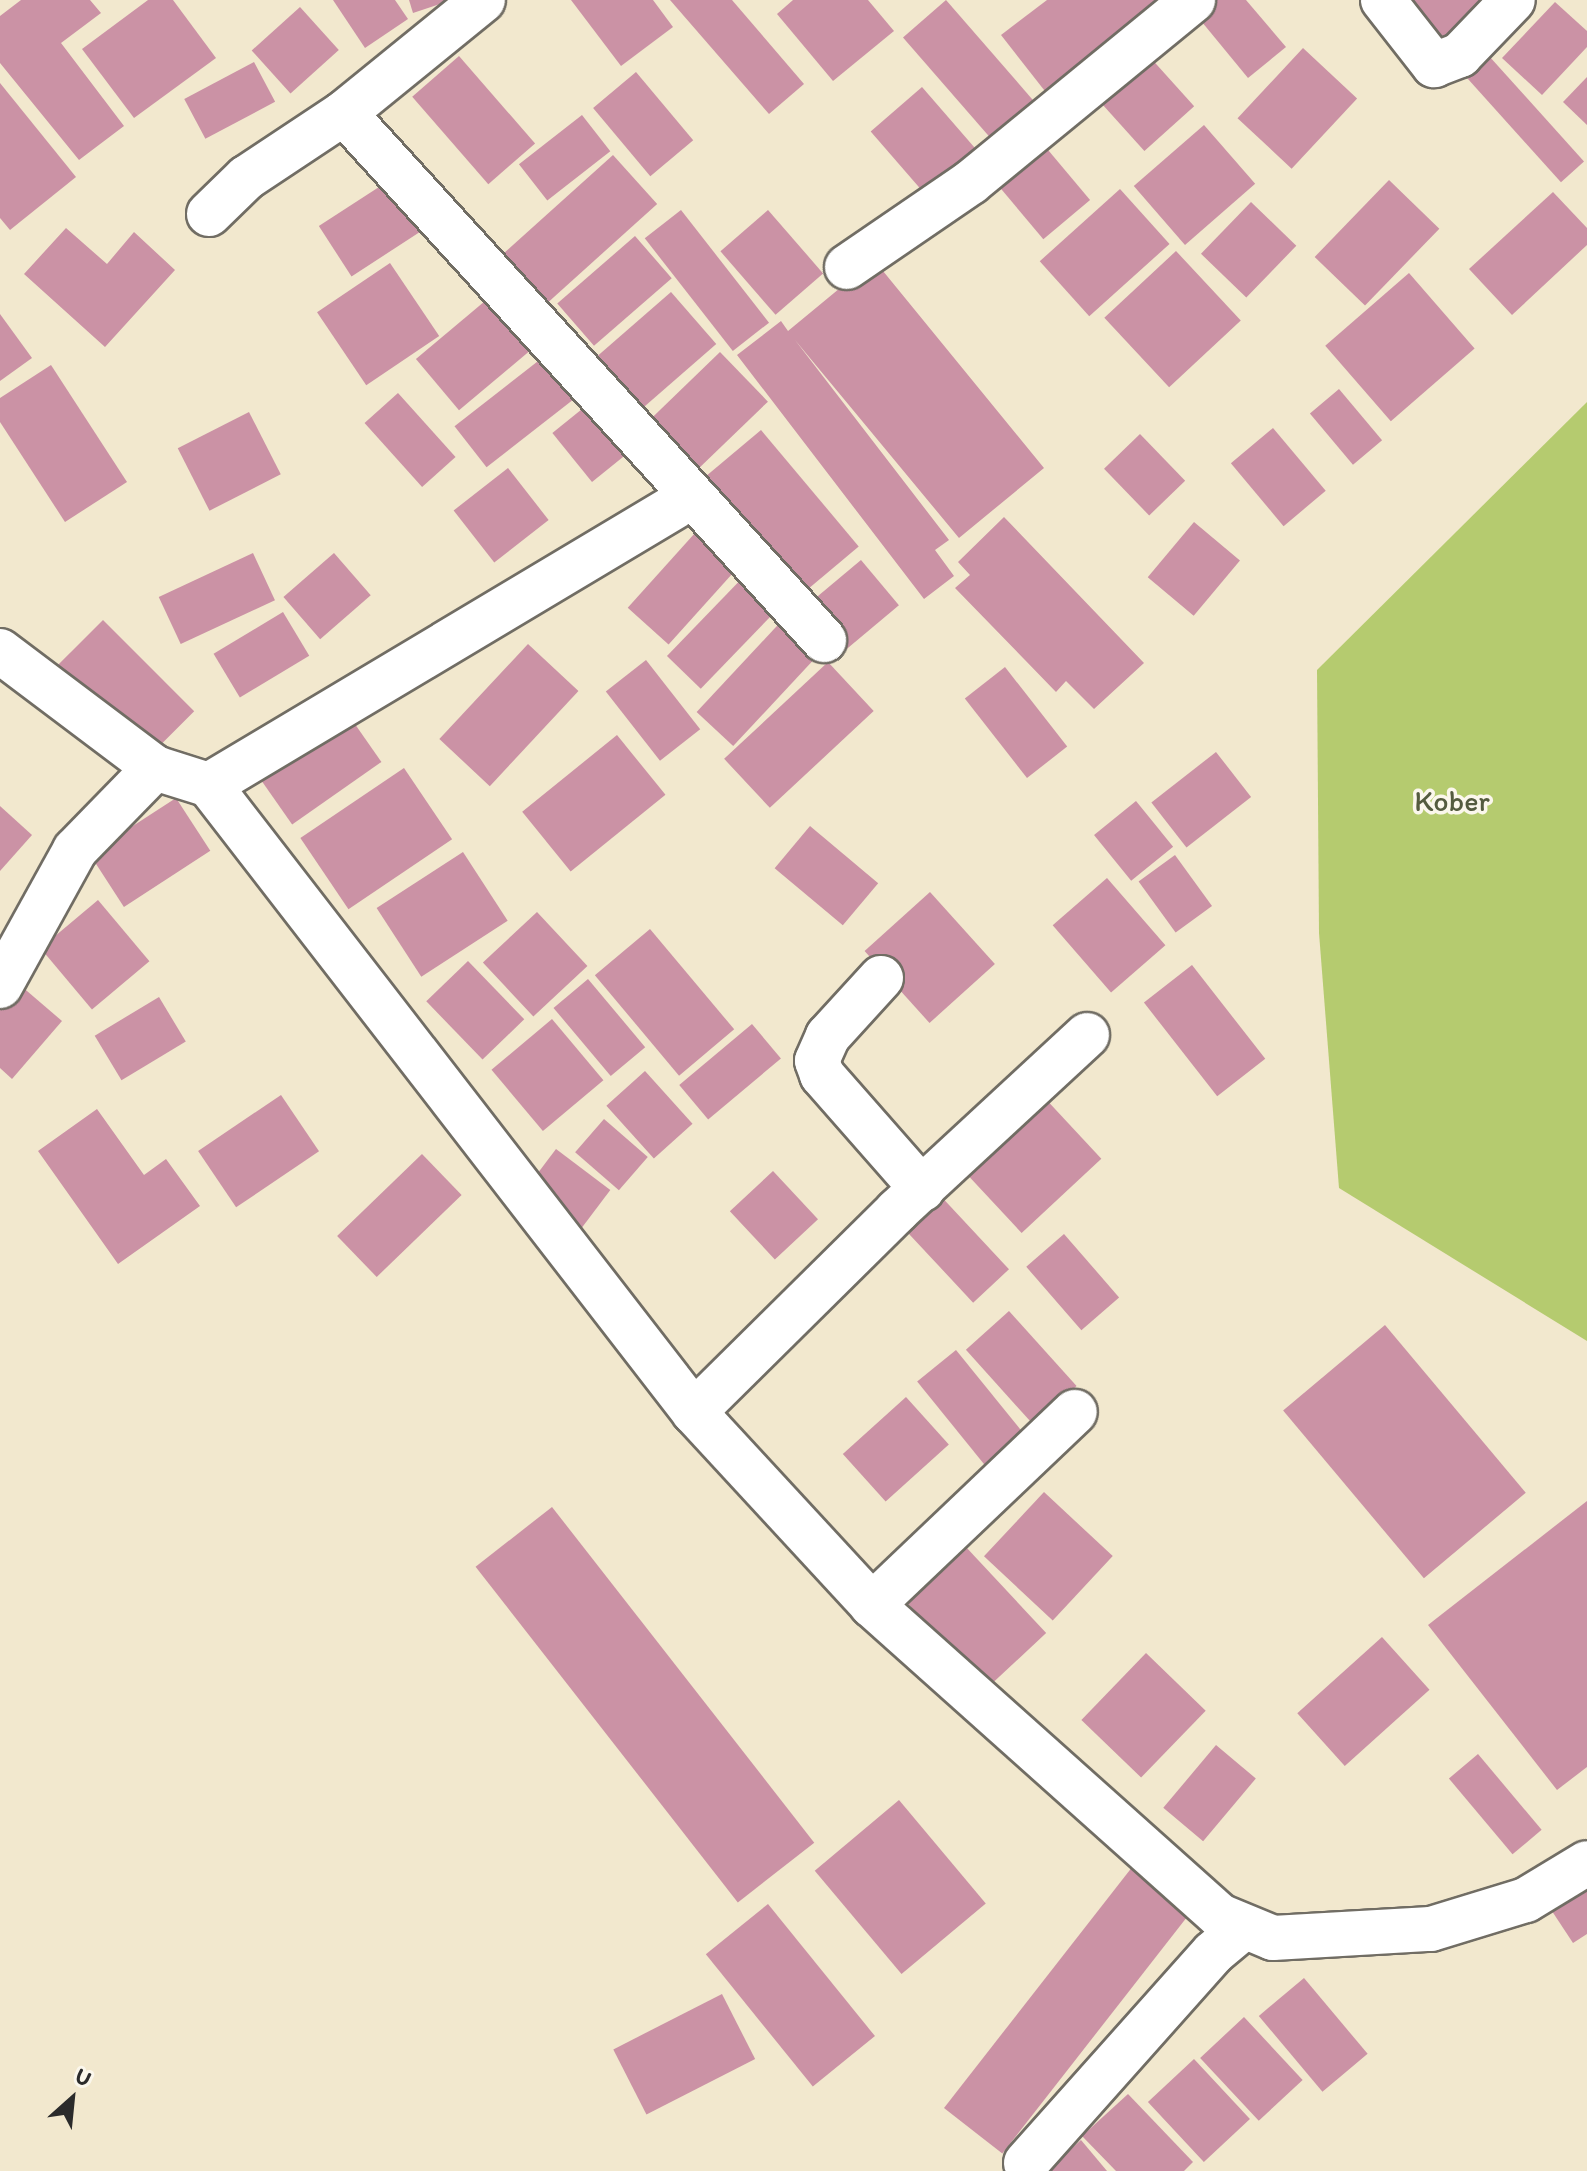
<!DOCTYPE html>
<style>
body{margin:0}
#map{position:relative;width:1587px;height:2171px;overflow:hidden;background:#f2e8ce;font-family:Itim,sans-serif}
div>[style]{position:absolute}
.green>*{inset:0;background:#b5cb6f}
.building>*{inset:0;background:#cb92a5;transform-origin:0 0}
.roads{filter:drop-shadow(2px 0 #716d64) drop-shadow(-2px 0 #716d64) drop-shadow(0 2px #716d64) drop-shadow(0 -2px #716d64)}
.minor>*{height:44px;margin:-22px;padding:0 22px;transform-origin:22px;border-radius:22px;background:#fff}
span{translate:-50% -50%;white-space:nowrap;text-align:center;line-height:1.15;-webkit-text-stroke:7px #fbf7ec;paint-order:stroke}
.park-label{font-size:30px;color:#545b3f}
.north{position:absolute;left:32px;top:2059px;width:80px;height:80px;-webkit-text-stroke:6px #fbf7ec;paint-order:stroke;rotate:27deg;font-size:22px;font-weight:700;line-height:32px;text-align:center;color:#2b2b2b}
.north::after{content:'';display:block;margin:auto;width:28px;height:36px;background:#2b2b2b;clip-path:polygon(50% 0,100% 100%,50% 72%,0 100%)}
</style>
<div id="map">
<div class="green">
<div style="clip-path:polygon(1587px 402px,1587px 1341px,1339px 1188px,1319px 933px,1317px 670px)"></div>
</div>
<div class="building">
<div style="clip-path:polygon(21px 0,90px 0,101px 13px,61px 43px,124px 126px,79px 160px,0 63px,0 16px)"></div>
<div style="clip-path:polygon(148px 0,173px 0,216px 58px,134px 118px,82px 49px)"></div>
<div style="clip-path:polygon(333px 0,395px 0,408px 19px,365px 48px)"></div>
<div style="clip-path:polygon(409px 0,449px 0,449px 1px,413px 13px)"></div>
<div style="clip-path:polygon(571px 0,653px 0,673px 27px,621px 66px)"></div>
<div style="clip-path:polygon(670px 0,732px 0,804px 84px,769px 114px)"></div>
<div style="clip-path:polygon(793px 0,868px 0,894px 31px,833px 81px,777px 14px)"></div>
<div style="left:946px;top:0;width:136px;height:57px;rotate:49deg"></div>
<div style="clip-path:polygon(1047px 0,1172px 0,1048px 95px,1001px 35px)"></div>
<div style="clip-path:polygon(1216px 0,1246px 0,1286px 47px,1248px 78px,1197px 16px)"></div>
<div style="clip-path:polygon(1402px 0,1494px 0,1449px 45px)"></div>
<div style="clip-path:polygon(1555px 2px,1587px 31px,1587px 47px,1542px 95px,1502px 58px)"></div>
<div style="left:300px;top:7px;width:58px;height:65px;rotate:48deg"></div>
<div style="left:1303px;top:48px;width:74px;height:96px;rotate:43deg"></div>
<div style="left:1148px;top:55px;width:69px;height:67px;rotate:48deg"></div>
<div style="left:459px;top:56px;width:116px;height:62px;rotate:49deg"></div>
<div style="left:1489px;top:56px;width:142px;height:31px;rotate:48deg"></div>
<div style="left:254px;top:62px;width:45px;height:79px;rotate:62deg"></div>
<div style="left:636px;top:72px;width:89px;height:56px;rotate:50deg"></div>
<div style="clip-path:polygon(1587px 77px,1587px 125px,1563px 102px)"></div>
<div style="clip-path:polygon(0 83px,76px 177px,10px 230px,0 218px)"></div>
<div style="left:922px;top:87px;width:82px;height:68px;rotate:49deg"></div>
<div style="left:582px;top:115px;width:46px;height:80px;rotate:52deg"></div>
<div style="left:1204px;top:125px;width:78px;height:93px;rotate:49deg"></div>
<div style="left:1038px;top:138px;width:81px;height:61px;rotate:50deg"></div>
<div style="left:613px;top:155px;width:66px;height:150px;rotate:48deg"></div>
<div style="left:396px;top:176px;width:60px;height:92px;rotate:57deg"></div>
<div style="left:1389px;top:180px;width:70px;height:107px;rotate:44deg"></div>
<div style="left:1120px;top:189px;width:74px;height:108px;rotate:48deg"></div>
<div style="clip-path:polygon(1553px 192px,1587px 228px,1587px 245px,1512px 315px,1469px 269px)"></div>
<div style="left:1251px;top:202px;width:63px;height:72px;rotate:44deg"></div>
<div style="left:681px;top:210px;width:143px;height:46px;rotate:52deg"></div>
<div style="left:768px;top:210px;width:84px;height:63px;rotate:49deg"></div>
<div style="clip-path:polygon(66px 228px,107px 264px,134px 232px,175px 270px,105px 347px,24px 274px)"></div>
<div style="left:635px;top:236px;width:56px;height:103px;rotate:49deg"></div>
<div style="left:1176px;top:251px;width:95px;height:98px;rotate:47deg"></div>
<div style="clip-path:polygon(874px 260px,1044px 468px,959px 538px,795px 340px,949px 540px,935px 550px,954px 576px,924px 599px,737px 355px,781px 321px,788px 331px)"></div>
<div style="left:390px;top:263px;width:88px;height:88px;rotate:56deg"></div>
<div style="left:1409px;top:273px;width:100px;height:111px;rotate:49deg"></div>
<div style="left:671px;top:292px;width:69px;height:97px;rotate:49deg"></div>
<div style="left:491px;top:296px;width:67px;height:98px;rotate:50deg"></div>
<div style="clip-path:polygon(0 314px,32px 358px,0 381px)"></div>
<div style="left:720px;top:352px;width:69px;height:96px;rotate:46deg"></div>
<div style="left:542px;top:358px;width:52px;height:111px;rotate:52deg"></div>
<div style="clip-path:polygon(51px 365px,127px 482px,65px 522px,0 422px,0 398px)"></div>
<div style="left:1339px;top:389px;width:67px;height:38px;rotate:50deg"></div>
<div style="left:398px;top:393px;width:86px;height:45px;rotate:48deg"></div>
<div style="left:592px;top:401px;width:63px;height:51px;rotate:51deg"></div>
<div style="left:249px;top:412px;width:70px;height:80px;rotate:63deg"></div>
<div style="left:1273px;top:428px;width:82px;height:55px;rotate:50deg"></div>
<div style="left:761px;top:430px;width:152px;height:84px;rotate:50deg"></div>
<div style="left:1140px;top:434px;width:65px;height:50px;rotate:46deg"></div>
<div style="left:508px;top:468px;width:66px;height:69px;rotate:52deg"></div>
<div style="clip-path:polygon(1004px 517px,1144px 663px,1094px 709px,1066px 681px,1056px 692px,955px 588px,970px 575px,958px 562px)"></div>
<div style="left:1194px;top:522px;width:60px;height:72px;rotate:40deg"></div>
<div style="left:704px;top:523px;width:55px;height:114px;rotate:42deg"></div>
<div style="left:253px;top:553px;width:52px;height:104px;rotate:65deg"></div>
<div style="left:334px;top:553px;width:56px;height:67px;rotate:49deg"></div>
<div style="left:861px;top:560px;width:59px;height:76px;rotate:50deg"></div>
<div style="left:751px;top:569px;width:47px;height:121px;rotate:44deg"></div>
<div style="left:283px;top:612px;width:51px;height:81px;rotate:59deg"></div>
<div style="left:788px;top:614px;width:50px;height:134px;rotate:43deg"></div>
<div style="left:103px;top:620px;width:129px;height:69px;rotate:45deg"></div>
<div style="left:528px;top:644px;width:69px;height:130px;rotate:43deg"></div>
<div style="left:646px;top:660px;width:88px;height:51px;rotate:52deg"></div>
<div style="left:828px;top:662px;width:67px;height:142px;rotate:47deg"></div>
<div style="left:1005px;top:667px;width:101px;height:51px;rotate:52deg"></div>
<div style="left:343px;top:707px;width:67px;height:109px;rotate:55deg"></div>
<div style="left:617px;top:735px;width:77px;height:122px;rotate:51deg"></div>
<div style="left:1216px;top:752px;width:57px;height:82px;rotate:52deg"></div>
<div style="left:404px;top:768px;width:86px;height:125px;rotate:56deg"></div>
<div style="left:176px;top:798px;width:63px;height:103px;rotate:57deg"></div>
<div style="left:1136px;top:801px;width:59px;height:54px;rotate:51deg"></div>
<div style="clip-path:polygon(0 806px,32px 835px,0 871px)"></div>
<div style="left:810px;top:826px;width:89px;height:55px;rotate:40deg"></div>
<div style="left:463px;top:852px;width:82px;height:103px;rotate:57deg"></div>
<div style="left:1175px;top:855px;width:63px;height:45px;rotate:54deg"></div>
<div style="left:1107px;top:878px;width:89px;height:72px;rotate:49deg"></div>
<div style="left:930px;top:892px;width:97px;height:88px;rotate:48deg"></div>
<div style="left:98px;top:900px;width:80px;height:75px;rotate:50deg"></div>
<div style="left:537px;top:912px;width:74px;height:74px;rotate:47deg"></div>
<div style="left:650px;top:929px;width:131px;height:72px;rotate:50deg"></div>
<div style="left:468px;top:961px;width:81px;height:58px;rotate:46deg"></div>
<div style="left:1192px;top:965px;width:119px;height:61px;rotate:52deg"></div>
<div style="left:588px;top:979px;width:89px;height:45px;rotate:50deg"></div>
<div style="clip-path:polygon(20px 985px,62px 1021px,12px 1079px,0 1068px,0 1009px)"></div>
<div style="left:159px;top:997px;width:52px;height:75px;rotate:59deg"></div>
<div style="left:552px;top:1019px;width:80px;height:79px;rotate:50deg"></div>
<div style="left:752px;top:1024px;width:45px;height:95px;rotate:50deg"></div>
<div style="left:645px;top:1071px;width:71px;height:52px;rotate:48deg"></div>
<div style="left:281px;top:1095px;width:68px;height:100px;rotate:56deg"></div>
<div style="left:1042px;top:1095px;width:87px;height:109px;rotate:47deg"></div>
<div style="clip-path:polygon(97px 1109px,144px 1175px,166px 1159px,200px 1206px,118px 1264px,38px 1151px)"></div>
<div style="left:604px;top:1119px;width:58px;height:44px;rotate:41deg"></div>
<div style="left:556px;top:1149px;width:68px;height:47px;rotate:37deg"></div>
<div style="left:422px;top:1154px;width:57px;height:118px;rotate:46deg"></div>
<div style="left:773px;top:1171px;width:66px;height:59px;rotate:47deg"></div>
<div style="left:936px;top:1191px;width:107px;height:49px;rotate:47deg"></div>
<div style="left:1064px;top:1234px;width:84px;height:50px;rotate:49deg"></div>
<div style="left:1009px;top:1311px;width:101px;height:58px;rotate:48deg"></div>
<div style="left:1385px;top:1325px;width:219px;height:133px;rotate:50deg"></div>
<div style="left:956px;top:1350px;width:119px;height:50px;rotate:51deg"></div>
<div style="left:906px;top:1397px;width:64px;height:85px;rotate:48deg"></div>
<div style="left:1044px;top:1492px;width:94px;height:88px;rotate:43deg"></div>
<div style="clip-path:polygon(1587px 1501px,1587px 1767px,1557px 1790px,1428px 1625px)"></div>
<div style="left:552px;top:1507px;width:426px;height:97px;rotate:52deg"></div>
<div style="left:965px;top:1546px;width:119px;height:81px;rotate:47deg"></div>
<div style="left:1382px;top:1637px;width:71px;height:114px;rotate:48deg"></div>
<div style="left:1146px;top:1653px;width:83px;height:93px;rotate:44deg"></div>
<div style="left:1216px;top:1745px;width:52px;height:82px;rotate:40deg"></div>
<div style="left:1478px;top:1754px;width:99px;height:38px;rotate:50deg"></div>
<div style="left:899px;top:1800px;width:135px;height:110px;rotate:50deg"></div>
<div style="left:1133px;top:1866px;width:74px;height:307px;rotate:38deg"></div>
<div style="clip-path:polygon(1587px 1872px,1587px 1934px,1573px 1943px,1544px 1899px)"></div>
<div style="left:768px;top:1904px;width:170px;height:80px;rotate:51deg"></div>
<div style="left:1304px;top:1978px;width:99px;height:59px;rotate:50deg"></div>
<div style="left:722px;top:1994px;width:73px;height:122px;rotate:63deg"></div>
<div style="left:1244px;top:2017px;width:86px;height:60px;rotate:47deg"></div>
<div style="left:1194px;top:2059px;width:82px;height:63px;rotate:47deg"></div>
<div style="clip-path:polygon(1128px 2094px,1193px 2162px,1184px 2171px,1116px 2171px,1082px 2136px)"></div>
<div style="clip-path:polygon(1081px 2140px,1107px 2171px,1046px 2171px)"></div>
</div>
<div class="roads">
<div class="minor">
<div style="left:1383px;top:0;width:83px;rotate:51.9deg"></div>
<div style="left:1434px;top:65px;width:28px;rotate:-21deg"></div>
<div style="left:1460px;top:55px;width:76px;rotate:-46.1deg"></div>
<div style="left:344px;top:113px;width:713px;rotate:47.67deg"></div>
<div style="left:209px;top:214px;width:52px;rotate:-44.2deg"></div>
<div style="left:246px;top:178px;width:118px;rotate:-33.6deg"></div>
<div style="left:344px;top:113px;width:179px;rotate:-39.1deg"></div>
<div style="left:847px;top:267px;width:150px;rotate:-34.4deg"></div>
<div style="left:971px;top:182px;width:287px;rotate:-39.3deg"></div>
<div style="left:0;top:651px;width:194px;rotate:37deg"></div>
<div style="left:155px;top:768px;width:57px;rotate:17.5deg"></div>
<div style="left:209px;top:785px;width:793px;rotate:52.28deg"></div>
<div style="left:694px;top:1412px;width:263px;rotate:47.3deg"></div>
<div style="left:872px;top:1605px;width:467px;rotate:41.8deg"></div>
<div style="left:1220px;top:1916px;width:57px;rotate:22.5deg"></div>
<div style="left:1273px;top:1938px;width:158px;rotate:-3.3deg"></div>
<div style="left:1431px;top:1929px;width:99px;rotate:-17deg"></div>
<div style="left:1526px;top:1900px;width:71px;rotate:-31.2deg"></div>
<div style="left:209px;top:785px;width:561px;rotate:-30.86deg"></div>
<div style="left:881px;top:978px;width:79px;rotate:132.4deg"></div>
<div style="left:828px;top:1036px;width:27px;rotate:114deg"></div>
<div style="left:817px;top:1061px;width:15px;rotate:70deg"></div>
<div style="left:822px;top:1075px;width:152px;rotate:48.7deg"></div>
<div style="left:0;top:986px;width:155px;rotate:-61.1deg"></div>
<div style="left:75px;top:850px;width:115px;rotate:-45.7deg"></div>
<div style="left:694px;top:1412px;width:286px;rotate:-44.7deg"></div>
<div style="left:897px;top:1211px;width:259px;rotate:-42.8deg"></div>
<div style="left:872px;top:1605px;width:280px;rotate:-43.6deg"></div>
<div style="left:1026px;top:2163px;width:281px;rotate:-48.3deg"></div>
<div style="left:1213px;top:1953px;width:38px;rotate:-40deg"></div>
</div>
</div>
<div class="park-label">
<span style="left:1452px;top:801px">Kober</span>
</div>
<div class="north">U</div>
</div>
